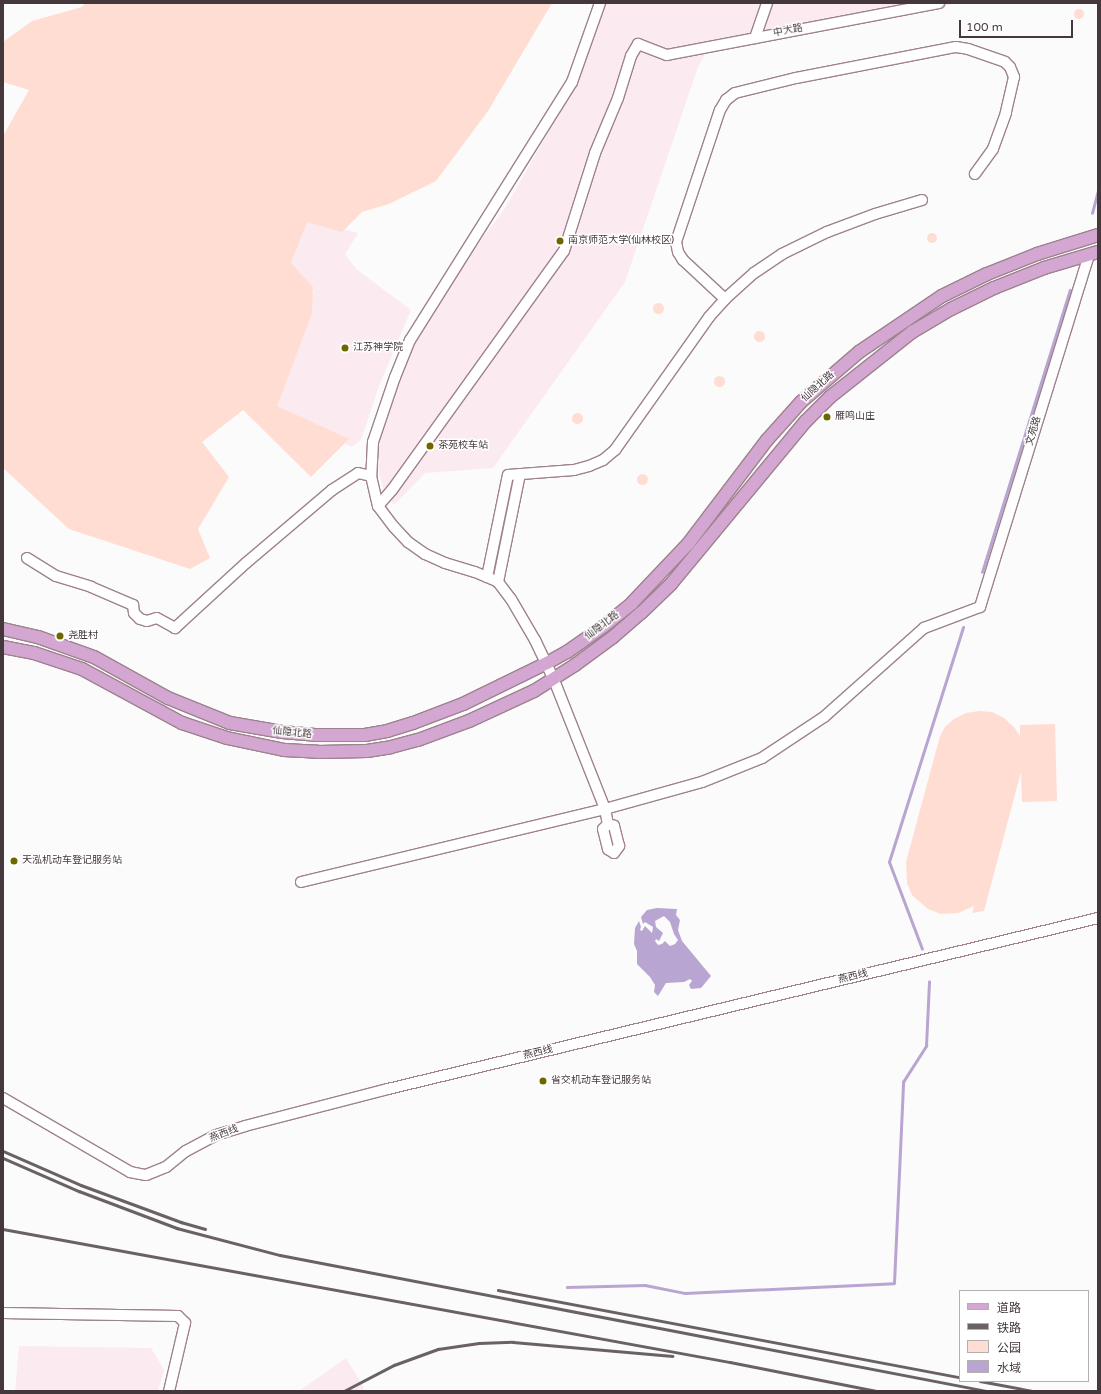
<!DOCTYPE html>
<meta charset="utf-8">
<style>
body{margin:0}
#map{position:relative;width:1101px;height:1394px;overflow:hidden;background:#fbfbfb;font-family:"Varela Round","Noto Sans SC",sans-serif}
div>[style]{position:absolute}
.built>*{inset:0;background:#fbebf1}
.green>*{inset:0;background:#ffddd2}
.round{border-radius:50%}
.water>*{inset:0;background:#b9a5d1}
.stream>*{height:2.5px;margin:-1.25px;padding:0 1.25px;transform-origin:1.25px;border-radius:1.25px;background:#b9a5d1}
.roads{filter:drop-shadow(1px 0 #9e828e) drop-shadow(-1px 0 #9e828e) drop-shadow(0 1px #9e828e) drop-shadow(0 -1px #9e828e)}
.minor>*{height:10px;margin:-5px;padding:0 5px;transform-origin:5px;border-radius:5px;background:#fff}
.major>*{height:12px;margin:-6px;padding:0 6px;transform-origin:6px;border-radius:6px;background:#d3a7d1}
.rail>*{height:2.5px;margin:-1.25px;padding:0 1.25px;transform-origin:1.25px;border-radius:1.25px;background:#6a6165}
.dots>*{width:11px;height:11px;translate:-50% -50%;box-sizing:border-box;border:2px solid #fff;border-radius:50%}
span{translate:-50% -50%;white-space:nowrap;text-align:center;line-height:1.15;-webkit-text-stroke:3px #fff;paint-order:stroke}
.street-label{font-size:10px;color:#44383d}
.poi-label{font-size:10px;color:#44383d}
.left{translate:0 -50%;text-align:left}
.frame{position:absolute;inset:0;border:4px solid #44383d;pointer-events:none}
.legend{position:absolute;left:959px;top:1290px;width:130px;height:92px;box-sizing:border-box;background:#fff;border:1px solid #b4afb1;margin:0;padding:5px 7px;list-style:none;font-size:12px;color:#44383d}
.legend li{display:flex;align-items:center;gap:8px;height:20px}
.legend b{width:20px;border:1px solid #b4afb1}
.scale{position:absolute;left:959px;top:20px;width:114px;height:18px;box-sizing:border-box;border:2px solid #44383d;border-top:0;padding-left:5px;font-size:12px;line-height:14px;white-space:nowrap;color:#44383d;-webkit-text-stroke:3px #fff;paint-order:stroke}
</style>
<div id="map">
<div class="built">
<div style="clip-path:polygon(604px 3px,957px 3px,705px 54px,698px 67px,625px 282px,493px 468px,425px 473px,394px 505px,383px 489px,379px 472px,377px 453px,383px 425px,413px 341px,456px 274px,505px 208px,576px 84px)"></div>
<div style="clip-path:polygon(305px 220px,358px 233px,345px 254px,356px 269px,411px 310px,379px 386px,361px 440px,351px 447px,274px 404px,314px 291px,282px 271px)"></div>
<div style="clip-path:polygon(19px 1346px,151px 1348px,164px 1370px,158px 1391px,15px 1391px)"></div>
<div style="clip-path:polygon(346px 1358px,364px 1388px,362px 1391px,299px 1391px)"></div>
</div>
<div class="green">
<div style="clip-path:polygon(85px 3px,552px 3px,488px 111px,436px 181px,389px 204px,362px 212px,342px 232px,307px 222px,291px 263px,313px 287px,312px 313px,277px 406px,349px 439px,311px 477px,243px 410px,202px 442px,229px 477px,198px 529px,210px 558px,190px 569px,69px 529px,3px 468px,3px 136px,29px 90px,3px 82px,3px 42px,32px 21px,82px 7px)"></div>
<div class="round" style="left:1074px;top:9px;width:10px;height:10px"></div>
<div class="round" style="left:927px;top:233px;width:10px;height:10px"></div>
<div class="round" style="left:652.5px;top:302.5px;width:11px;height:11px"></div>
<div class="round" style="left:753.5px;top:330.5px;width:11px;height:11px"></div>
<div class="round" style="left:713.5px;top:375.5px;width:11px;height:11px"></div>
<div class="round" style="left:571.5px;top:412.5px;width:11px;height:11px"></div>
<div class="round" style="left:636.5px;top:473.5px;width:11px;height:11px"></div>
<div style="clip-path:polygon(979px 711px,992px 712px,1004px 718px,1014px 727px,1020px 736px,1020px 725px,1055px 724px,1057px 801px,1022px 802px,1021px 772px,984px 911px,972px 913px,974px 906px,958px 913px,941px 914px,928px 909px,912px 895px,907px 883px,906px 862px,940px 736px,945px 727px,954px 719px,966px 713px)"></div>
</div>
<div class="water">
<div style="clip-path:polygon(evenodd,657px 908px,677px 909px,676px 915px,680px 920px,678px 930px,682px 941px,711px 976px,701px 988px,691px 989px,689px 985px,692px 981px,690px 979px,684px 982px,666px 983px,658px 996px,654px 992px,655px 985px,650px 977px,637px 964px,637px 951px,634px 944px,635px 928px,639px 921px,641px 927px,640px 930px,642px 931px,645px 926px,652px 933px,653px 927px,645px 922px,643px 924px,641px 917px,647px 910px,657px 908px,664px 916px,670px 922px,674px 934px,678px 940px,675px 944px,670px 946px,665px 941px,662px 944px,658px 945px,655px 941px,656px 939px,659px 941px,663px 933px,656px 927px,655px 921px,664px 916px)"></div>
</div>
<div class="stream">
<div style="left:1092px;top:213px;width:23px;rotate:-75deg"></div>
<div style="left:982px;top:572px;width:295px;rotate:-72.7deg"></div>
<div style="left:922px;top:949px;width:93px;rotate:-110.8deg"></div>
<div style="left:889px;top:862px;width:246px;rotate:-72.5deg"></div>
<div style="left:567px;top:1287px;width:78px;rotate:-1.5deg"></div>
<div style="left:645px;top:1285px;width:41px;rotate:11.3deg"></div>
<div style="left:685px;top:1293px;width:209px;rotate:-2.7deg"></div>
<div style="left:894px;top:1283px;width:201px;rotate:-87.4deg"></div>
<div style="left:903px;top:1082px;width:43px;rotate:-57.4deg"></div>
<div style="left:926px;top:1046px;width:64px;rotate:-87.3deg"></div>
</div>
<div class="roads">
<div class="minor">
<div style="left:600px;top:3px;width:84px;rotate:109.5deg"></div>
<div style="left:572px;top:82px;width:305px;rotate:122.1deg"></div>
<div style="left:410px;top:340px;width:40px;rotate:112deg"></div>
<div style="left:395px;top:377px;width:69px;rotate:108.7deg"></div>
<div style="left:373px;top:442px;width:34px;rotate:93deg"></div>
<div style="left:371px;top:476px;width:31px;rotate:77deg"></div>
<div style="left:378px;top:506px;width:26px;rotate:53deg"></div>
<div style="left:394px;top:527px;width:21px;rotate:47deg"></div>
<div style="left:408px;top:542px;width:21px;rotate:35deg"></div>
<div style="left:425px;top:554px;width:22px;rotate:24deg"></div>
<div style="left:445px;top:563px;width:31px;rotate:17deg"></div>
<div style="left:475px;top:572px;width:25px;rotate:23deg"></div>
<div style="left:498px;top:582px;width:21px;rotate:53deg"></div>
<div style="left:511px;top:599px;width:48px;rotate:59.7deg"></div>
<div style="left:535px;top:640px;width:44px;rotate:64.6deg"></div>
<div style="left:554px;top:680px;width:139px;rotate:68.4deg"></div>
<div style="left:605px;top:809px;width:101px;rotate:-15.6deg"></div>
<div style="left:702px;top:782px;width:65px;rotate:-21.8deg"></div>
<div style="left:762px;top:758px;width:74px;rotate:-33.5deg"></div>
<div style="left:824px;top:717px;width:134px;rotate:-41.7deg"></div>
<div style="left:924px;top:628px;width:60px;rotate:-20.6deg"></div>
<div style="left:980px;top:607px;width:369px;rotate:-72.8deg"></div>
<div style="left:755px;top:38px;width:37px;rotate:-71deg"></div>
<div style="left:725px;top:299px;width:57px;rotate:-137.1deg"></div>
<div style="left:683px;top:260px;width:9px;rotate:-122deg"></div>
<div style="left:678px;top:252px;width:10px;rotate:-101deg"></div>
<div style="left:676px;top:242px;width:139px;rotate:-71.6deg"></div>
<div style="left:720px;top:110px;width:12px;rotate:-59deg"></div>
<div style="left:726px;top:100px;width:11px;rotate:-38deg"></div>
<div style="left:735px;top:93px;width:63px;rotate:-13.8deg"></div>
<div style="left:796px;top:78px;width:163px;rotate:-11deg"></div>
<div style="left:956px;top:47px;width:12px;rotate:9deg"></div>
<div style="left:968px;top:49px;width:39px;rotate:19deg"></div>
<div style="left:1005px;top:62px;width:7px;rotate:45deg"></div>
<div style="left:1010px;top:67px;width:11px;rotate:68deg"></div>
<div style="left:1014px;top:77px;width:37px;rotate:103deg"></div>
<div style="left:1006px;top:113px;width:38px;rotate:110deg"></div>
<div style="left:993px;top:149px;width:31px;rotate:126deg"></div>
<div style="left:378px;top:506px;width:21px;rotate:-49deg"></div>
<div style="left:392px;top:490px;width:294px;rotate:-54.3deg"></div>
<div style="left:564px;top:251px;width:103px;rotate:-72.4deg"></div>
<div style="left:595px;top:153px;width:60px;rotate:-67.3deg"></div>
<div style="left:618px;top:98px;width:44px;rotate:-72.8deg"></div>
<div style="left:631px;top:56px;width:14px;rotate:-60deg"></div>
<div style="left:638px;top:44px;width:31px;rotate:21deg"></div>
<div style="left:667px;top:55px;width:277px;rotate:-10.8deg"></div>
<div style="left:27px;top:558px;width:34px;rotate:32deg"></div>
<div style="left:56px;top:576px;width:37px;rotate:17deg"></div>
<div style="left:91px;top:587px;width:46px;rotate:23.2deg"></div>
<div style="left:133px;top:605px;width:8px;rotate:83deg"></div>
<div style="left:134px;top:613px;width:8px;rotate:45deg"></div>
<div style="left:140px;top:619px;width:7px;rotate:16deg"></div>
<div style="left:147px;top:621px;width:10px;rotate:-17deg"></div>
<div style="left:157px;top:618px;width:21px;rotate:29deg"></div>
<div style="left:175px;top:628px;width:96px;rotate:-42.5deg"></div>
<div style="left:246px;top:563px;width:113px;rotate:-40.3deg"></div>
<div style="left:332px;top:490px;width:31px;rotate:-33deg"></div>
<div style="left:358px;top:473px;width:13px;rotate:13deg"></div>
<div style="left:487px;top:577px;width:104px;rotate:-78.4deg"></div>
<div style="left:508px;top:475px;width:66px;rotate:-4.3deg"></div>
<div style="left:574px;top:470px;width:16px;rotate:-15deg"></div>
<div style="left:589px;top:466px;width:15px;rotate:-23deg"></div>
<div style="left:603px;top:460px;width:16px;rotate:-40deg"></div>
<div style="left:615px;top:450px;width:163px;rotate:-54.7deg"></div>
<div style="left:709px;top:317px;width:24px;rotate:-48deg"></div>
<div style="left:725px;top:299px;width:39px;rotate:-42deg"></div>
<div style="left:754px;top:273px;width:34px;rotate:-34deg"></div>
<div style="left:782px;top:254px;width:50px;rotate:-26.1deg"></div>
<div style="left:827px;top:232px;width:51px;rotate:-20.6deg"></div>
<div style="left:875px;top:214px;width:49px;rotate:-16.6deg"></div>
<div style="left:498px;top:582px;width:110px;rotate:-78.5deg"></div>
<div style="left:301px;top:882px;width:313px;rotate:-13.5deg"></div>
<div style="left:605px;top:809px;width:15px;rotate:79deg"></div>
<div style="left:608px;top:824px;width:7px;rotate:135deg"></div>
<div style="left:603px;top:829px;width:21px;rotate:76deg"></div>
<div style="left:608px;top:849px;width:7px;rotate:34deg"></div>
<div style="left:614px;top:853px;width:9px;rotate:-54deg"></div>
<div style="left:619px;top:846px;width:21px;rotate:-104deg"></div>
<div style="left:614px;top:826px;width:6px;rotate:-162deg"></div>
<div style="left:3px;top:1098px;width:147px;rotate:30.2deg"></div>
<div style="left:130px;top:1172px;width:16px;rotate:11deg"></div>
<div style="left:146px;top:1175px;width:22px;rotate:-22deg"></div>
<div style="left:166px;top:1167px;width:26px;rotate:-39deg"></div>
<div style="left:186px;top:1151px;width:34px;rotate:-28deg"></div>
<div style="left:216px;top:1135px;width:30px;rotate:-17deg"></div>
<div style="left:245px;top:1126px;width:148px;rotate:-14.5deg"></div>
<div style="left:388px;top:1089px;width:730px;rotate:-13.54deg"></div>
<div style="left:3px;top:1313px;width:175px;rotate:1deg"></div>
<div style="left:178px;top:1316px;width:10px;rotate:45deg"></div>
<div style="left:185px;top:1323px;width:70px;rotate:103.2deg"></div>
</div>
<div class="major">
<div style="left:3px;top:629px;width:36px;rotate:13deg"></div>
<div style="left:38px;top:637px;width:59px;rotate:19.7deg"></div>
<div style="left:94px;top:657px;width:85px;rotate:29deg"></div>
<div style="left:168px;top:698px;width:67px;rotate:22deg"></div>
<div style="left:230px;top:723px;width:53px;rotate:9.8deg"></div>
<div style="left:282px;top:732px;width:33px;rotate:5deg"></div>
<div style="left:315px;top:735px;width:50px"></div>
<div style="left:365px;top:735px;width:22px;rotate:-10deg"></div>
<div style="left:387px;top:731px;width:27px;rotate:-17deg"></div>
<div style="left:413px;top:723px;width:53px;rotate:-20.8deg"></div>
<div style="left:463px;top:704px;width:93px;rotate:-26deg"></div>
<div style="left:547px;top:663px;width:23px;rotate:-29deg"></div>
<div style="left:567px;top:652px;width:45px;rotate:-35.1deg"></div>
<div style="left:604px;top:626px;width:36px;rotate:-39deg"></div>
<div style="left:632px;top:603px;width:81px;rotate:-46.5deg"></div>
<div style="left:688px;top:544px;width:131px;rotate:-52.8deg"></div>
<div style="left:767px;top:440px;width:51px;rotate:-48.2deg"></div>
<div style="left:801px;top:402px;width:77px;rotate:-40.8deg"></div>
<div style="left:859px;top:352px;width:100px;rotate:-34deg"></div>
<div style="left:942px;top:296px;width:50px;rotate:-26.1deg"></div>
<div style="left:987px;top:274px;width:54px;rotate:-21.8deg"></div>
<div style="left:1037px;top:254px;width:64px;rotate:-17.3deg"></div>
<div style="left:3px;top:647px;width:32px;rotate:11deg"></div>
<div style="left:34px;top:653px;width:51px;rotate:18.4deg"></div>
<div style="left:82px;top:669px;width:114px;rotate:28.4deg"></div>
<div style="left:182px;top:723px;width:47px;rotate:18.4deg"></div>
<div style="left:227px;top:738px;width:58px;rotate:11.9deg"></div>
<div style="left:284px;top:750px;width:34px;rotate:3deg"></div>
<div style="left:318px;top:752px;width:49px;rotate:-1.2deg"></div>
<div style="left:367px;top:751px;width:24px;rotate:-9deg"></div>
<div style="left:391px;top:747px;width:28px;rotate:-15deg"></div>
<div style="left:418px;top:740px;width:54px;rotate:-20.4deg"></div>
<div style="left:469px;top:721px;width:72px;rotate:-24.8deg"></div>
<div style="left:534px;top:691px;width:49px;rotate:-32.4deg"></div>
<div style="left:575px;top:665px;width:47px;rotate:-36.4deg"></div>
<div style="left:613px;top:637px;width:37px;rotate:-41deg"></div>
<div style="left:641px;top:613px;width:42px;rotate:-44deg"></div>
<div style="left:671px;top:584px;width:212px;rotate:-50.4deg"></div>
<div style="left:806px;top:421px;width:34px;rotate:-45deg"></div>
<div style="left:830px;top:397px;width:105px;rotate:-38.4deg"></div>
<div style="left:912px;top:332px;width:45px;rotate:-30.5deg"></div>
<div style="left:951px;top:309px;width:48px;rotate:-26deg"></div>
<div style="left:994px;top:288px;width:54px;rotate:-21.8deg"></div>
<div style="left:1044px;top:268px;width:56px;rotate:-16.5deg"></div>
</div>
</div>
<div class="rail">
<div style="left:3px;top:1151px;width:85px;rotate:23.6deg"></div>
<div style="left:81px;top:1185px;width:107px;rotate:20.3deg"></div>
<div style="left:181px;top:1222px;width:25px;rotate:16deg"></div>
<div style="left:3px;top:1158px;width:83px;rotate:23.5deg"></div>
<div style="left:79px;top:1191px;width:105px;rotate:20.7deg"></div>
<div style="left:177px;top:1228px;width:106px;rotate:14.7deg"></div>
<div style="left:280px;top:1255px;width:720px;rotate:10.89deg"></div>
<div style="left:3px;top:1229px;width:739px;rotate:10.37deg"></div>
<div style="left:730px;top:1362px;width:149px;rotate:11.2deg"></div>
<div style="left:498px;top:1290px;width:470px;rotate:10.7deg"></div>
<div style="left:980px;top:1381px;width:54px;rotate:10.7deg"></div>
<div style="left:344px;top:1391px;width:56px;rotate:-27.5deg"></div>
<div style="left:394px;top:1365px;width:47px;rotate:-20deg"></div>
<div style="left:438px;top:1349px;width:41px;rotate:-8.3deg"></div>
<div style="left:479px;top:1343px;width:34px;rotate:-2deg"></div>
<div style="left:513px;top:1342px;width:160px;rotate:5deg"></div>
</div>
<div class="dots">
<div style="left:560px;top:241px;background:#6e6700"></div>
<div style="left:345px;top:348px;background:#6e6700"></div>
<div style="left:827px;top:417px;background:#6e6700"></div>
<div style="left:430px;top:446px;background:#6e6700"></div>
<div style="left:60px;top:636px;background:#6e6700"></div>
<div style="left:14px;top:861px;background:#6e6700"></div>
<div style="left:543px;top:1081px;background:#6e6700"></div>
</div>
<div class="street-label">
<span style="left:788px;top:31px;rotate:-11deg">中大路</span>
<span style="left:818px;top:387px;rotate:-42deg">仙隐北路</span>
<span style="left:1034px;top:431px;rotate:-73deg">文苑路</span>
<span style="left:602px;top:626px;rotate:-37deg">仙隐北路</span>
<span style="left:292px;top:733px;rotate:6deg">仙隐北路</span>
<span style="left:853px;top:977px;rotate:-14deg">燕西线</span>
<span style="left:538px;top:1053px;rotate:-14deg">燕西线</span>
<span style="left:224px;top:1134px;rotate:-21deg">燕西线</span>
</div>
<div class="poi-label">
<span class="left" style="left:568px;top:241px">南京师范大学(仙林校区)</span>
<span class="left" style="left:353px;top:348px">江苏神学院</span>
<span class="left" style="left:835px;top:417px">雁鸣山庄</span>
<span class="left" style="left:438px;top:446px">茶苑校车站</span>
<span class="left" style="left:68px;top:636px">尧胜村</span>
<span class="left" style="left:22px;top:861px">天泓机动车登记服务站</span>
<span class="left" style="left:551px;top:1081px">省交机动车登记服务站</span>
</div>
<div class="frame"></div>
<ul class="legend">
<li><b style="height:5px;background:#d3a7d1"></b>道路</li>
<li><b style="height:5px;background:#6a6165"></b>铁路</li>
<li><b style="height:11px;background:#ffddd2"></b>公园</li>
<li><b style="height:11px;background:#b9a5d1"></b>水域</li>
</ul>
<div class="scale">100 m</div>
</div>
